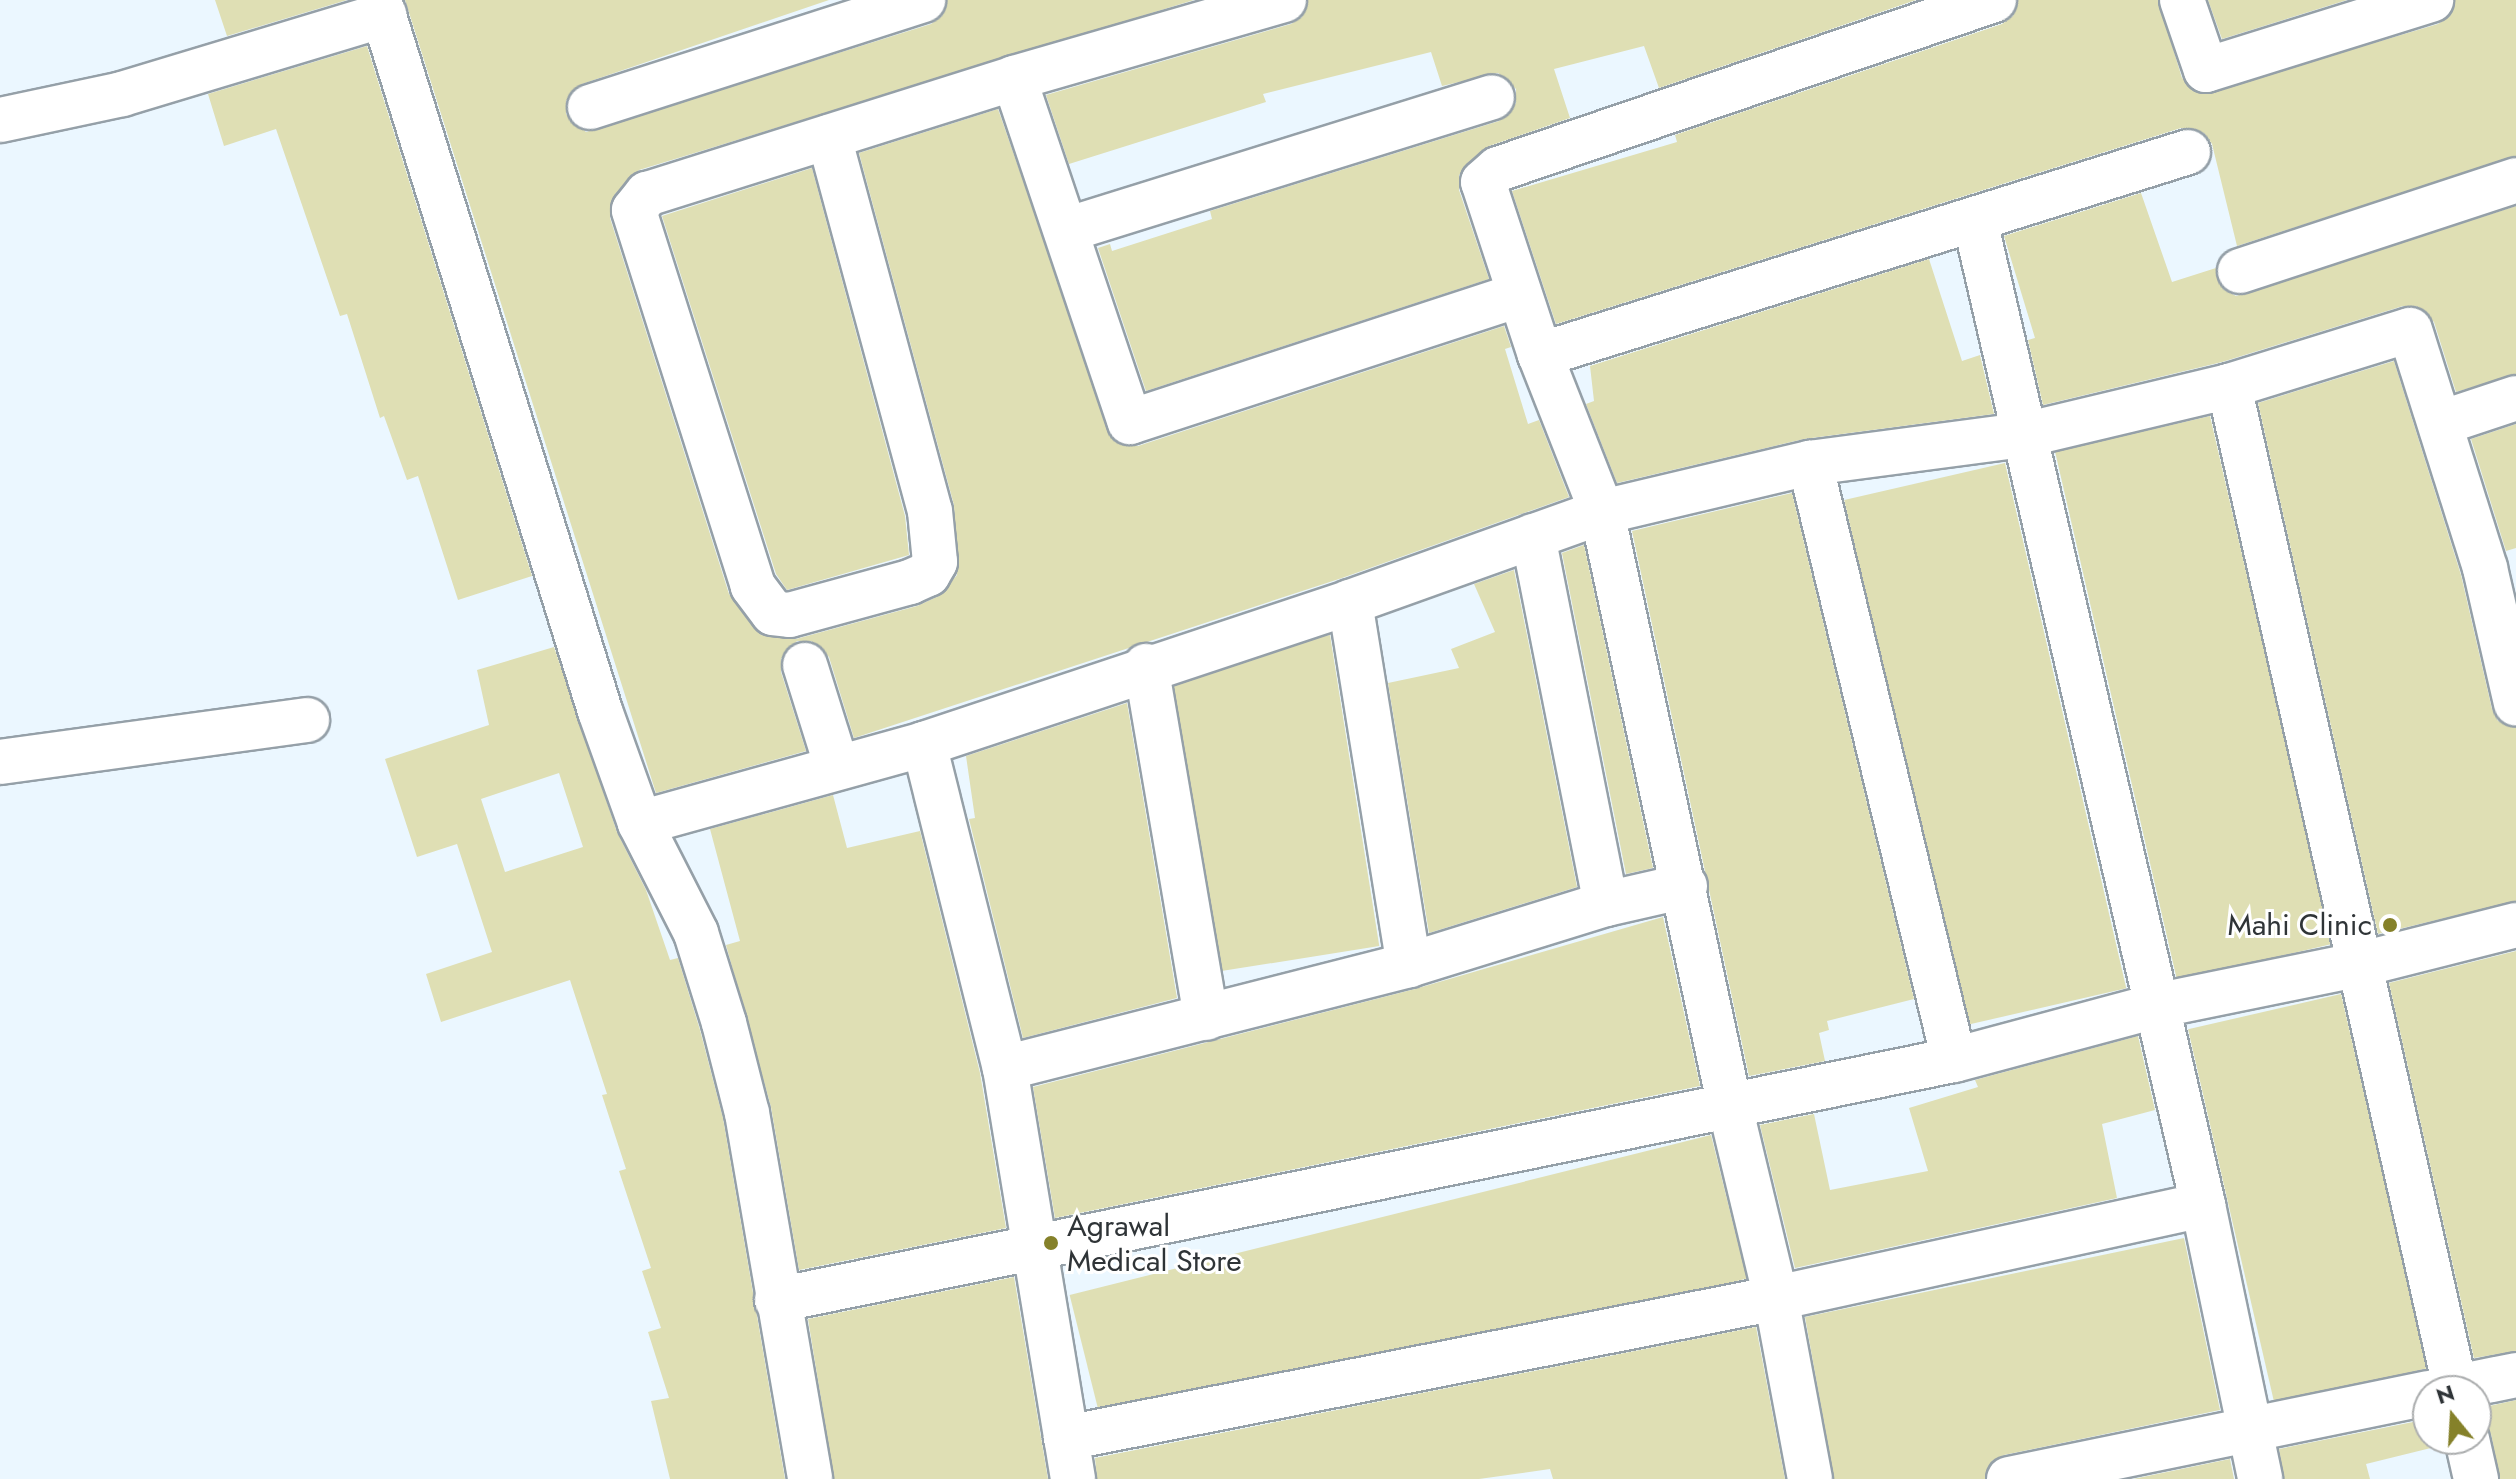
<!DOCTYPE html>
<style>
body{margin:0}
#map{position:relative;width:2516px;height:1479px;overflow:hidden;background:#ebf7ff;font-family:Jost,sans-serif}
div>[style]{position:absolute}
.building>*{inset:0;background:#dfdfb4;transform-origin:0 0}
.roads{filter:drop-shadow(2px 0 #95a0a8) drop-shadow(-2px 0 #95a0a8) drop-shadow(0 2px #95a0a8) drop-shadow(0 -2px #95a0a8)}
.minor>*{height:44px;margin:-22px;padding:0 22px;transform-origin:22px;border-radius:22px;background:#fff}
.dots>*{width:22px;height:22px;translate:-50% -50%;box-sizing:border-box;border:4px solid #fff;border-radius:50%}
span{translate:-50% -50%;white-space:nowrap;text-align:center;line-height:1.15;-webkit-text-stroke:6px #fff;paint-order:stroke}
.poi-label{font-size:30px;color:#2f3437}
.right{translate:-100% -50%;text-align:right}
.left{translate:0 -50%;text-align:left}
.north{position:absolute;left:2412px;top:1375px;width:80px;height:80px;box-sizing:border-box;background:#fff;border:2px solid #acaeaf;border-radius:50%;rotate:342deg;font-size:22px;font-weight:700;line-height:32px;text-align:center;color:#2f3437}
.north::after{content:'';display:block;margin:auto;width:28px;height:36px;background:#85812a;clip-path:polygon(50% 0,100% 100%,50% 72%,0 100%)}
</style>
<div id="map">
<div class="building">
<div style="clip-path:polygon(215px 0,347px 0,227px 36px)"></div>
<div style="clip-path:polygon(405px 0,829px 0,582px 84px,566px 101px,566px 114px,586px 132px,931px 24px,942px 16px,947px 0,1194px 0,639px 170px,615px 194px,610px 218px,729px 594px,761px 635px,796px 639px,917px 606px,939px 596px,957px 575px,954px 505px,859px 153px,998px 109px,1114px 441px,1138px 446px,1504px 326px,1511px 347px,1505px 349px,1528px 424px,1539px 420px,1569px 497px,1342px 578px,854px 738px,829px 657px,811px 641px,797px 641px,781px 659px,781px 672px,806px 751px,656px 793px)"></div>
<div style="clip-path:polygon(1308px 0,1916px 0,1659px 88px,1644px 46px,1554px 69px,1570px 118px,1489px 146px,1459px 175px,1459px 190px,1489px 279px,1146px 391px,1098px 248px,1110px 244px,1112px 251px,1212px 219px,1210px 211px,1499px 121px,1516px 103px,1516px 89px,1498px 73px,1442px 86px,1431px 52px,1263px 94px,1266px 102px,1069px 164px,1046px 95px,1291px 24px,1302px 17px)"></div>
<div style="clip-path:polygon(2018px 0,2158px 0,2182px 78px,2202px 94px,2438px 24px,2450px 16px,2455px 0,2516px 0,2516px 156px,2237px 246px,2212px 144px,2204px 133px,2181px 128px,1556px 324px,1512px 191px,1677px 142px,1675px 135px,2002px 24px,2013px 16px)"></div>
<div style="clip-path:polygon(2208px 0,2347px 0,2222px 39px)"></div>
<div style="clip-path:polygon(367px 46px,532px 576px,458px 600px,418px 476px,407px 480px,384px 416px,380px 418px,347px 314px,340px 316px,276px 129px,224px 146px,208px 94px)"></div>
<div style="clip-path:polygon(812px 168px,905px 516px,909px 555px,787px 590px,776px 574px,662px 216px)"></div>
<div style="clip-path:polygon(2141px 193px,2172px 282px,2216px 268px,2223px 289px,2236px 296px,2516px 206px,2516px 374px,2456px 392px,2434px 322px,2416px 306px,2403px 306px,2222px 362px,2043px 405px,2028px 340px,2035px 338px,2004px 236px)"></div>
<div style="clip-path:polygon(1929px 259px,1962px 361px,1980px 355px,1994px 414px,1804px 439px,1617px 483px,1586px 404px,1594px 401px,1590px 366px)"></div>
<div style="clip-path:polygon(2394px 361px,2461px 575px,2492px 709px,2498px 721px,2516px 727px,2516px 901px,2378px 934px,2258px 403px)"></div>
<div style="left:2210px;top:416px;width:542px;height:159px;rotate:77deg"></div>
<div style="clip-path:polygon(2516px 424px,2516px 548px,2506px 551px,2471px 439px)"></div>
<div style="left:2005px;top:463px;width:539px;height:165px;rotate:77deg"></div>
<div style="clip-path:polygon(1792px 493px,1914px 999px,1827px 1021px,1829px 1030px,1819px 1033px,1825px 1061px,1749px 1076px,1632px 531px)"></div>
<div style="clip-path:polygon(1584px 545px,1653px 868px,1626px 874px,1562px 553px)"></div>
<div style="clip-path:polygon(1514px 570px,1577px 887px,1429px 933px,1388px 683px,1459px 668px,1451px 649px,1495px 632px,1474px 584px)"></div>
<div style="left:1330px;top:635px;width:315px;height:163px;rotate:81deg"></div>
<div style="clip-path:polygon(evenodd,554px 647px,617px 832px,646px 890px,670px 960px,678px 958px,700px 1030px,723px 1118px,785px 1479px,670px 1479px,651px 1401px,669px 1398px,648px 1332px,661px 1328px,642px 1271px,651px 1268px,619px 1171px,626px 1169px,602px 1095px,607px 1094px,570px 980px,441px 1022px,426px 974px,492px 952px,457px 844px,417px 857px,385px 759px,489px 725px,477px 670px,554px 647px,559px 773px,583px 847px,505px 872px,481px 799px,559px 773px)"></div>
<div style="clip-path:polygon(1127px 703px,1177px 998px,1023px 1038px,969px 819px,975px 818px,966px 756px)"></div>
<div style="clip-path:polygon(833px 795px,847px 848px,920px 831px,980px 1073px,1006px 1228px,799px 1270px,771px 1107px,726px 945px,740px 941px,710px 829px)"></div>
<div style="clip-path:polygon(1663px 917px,1700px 1086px,1055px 1218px,1033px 1087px,1415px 989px)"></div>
<div style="clip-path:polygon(2516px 951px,2516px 1351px,2474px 1358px,2389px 983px)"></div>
<div style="left:2341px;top:994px;width:384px;height:157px;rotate:77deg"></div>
<div style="clip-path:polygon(2138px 1036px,2155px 1110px,2102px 1124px,2117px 1198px,1795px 1268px,1760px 1125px,1814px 1114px,1830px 1190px,1928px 1171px,1909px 1108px,1978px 1087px,1975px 1080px)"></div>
<div style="left:1711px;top:1135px;width:148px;height:661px;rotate:76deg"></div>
<div style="clip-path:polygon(2184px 1238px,2220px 1410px,2004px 1455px,1992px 1461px,1985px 1479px,1834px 1479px,1805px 1317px)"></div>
<div style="clip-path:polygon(1014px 1277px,1048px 1479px,834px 1479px,808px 1319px)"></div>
<div style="clip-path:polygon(1756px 1327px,1785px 1479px,1553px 1479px,1550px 1469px,1479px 1479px,1097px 1479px,1095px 1458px)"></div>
<div style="clip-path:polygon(2516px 1400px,2516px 1479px,2500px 1479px,2491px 1434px,2476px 1409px)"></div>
<div style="clip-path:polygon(2428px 1419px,2428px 1439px,2443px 1439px,2443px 1445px,2366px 1464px,2370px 1479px,2284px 1479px,2279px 1449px)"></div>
<div style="clip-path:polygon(2230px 1459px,2234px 1479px,2133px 1479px)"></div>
</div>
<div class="roads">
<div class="minor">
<div style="left:379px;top:0;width:745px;rotate:72.73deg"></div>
<div style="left:600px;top:711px;width:119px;rotate:70.3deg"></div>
<div style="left:640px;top:823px;width:123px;rotate:63deg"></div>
<div style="left:696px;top:933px;width:94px;rotate:72.7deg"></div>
<div style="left:724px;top:1023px;width:93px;rotate:75.7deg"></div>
<div style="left:747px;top:1113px;width:371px;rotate:80.2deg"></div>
<div style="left:2182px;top:0;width:74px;rotate:71.1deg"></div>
<div style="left:2206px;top:70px;width:236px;rotate:-17.3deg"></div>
<div style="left:1014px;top:78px;width:363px;rotate:71.4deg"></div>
<div style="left:1130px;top:422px;width:409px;rotate:-18.1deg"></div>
<div style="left:590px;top:107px;width:350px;rotate:-17.8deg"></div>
<div style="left:0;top:120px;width:125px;rotate:-12deg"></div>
<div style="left:122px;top:94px;width:274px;rotate:-16.8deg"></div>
<div style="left:829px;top:137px;width:387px;rotate:74.9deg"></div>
<div style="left:930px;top:511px;width:51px;rotate:84.4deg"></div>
<div style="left:935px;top:562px;width:14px;rotate:120deg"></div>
<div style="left:928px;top:574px;width:20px;rotate:156deg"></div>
<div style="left:910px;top:582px;width:125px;rotate:164.7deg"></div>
<div style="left:789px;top:615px;width:16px;rotate:-173deg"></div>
<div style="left:773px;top:613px;width:34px;rotate:-127deg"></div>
<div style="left:753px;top:586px;width:394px;rotate:-107.6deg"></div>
<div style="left:634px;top:210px;width:21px;rotate:-51deg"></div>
<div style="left:647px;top:194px;width:385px;rotate:-17.5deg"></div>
<div style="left:1014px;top:78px;width:281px;rotate:-16.1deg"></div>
<div style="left:1975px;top:221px;width:1010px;rotate:76.95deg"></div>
<div style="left:2203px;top:1205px;width:280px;rotate:78.2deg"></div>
<div style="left:1066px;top:230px;width:446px;rotate:-17.3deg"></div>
<div style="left:2240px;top:271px;width:291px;rotate:-18.2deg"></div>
<div style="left:1540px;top:355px;width:679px;rotate:-17.39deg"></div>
<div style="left:2229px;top:386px;width:1030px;rotate:77.27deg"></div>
<div style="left:2441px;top:423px;width:79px;rotate:-18.4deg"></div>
<div style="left:1810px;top:463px;width:614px;rotate:76.44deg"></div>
<div style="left:1533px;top:536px;width:375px;rotate:78.8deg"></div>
<div style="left:1350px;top:602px;width:368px;rotate:80.8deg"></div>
<div style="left:805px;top:665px;width:107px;rotate:72.6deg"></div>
<div style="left:1146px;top:666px;width:357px;rotate:80.3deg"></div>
<div style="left:924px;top:744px;width:334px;rotate:76deg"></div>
<div style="left:1005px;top:1068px;width:417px;rotate:80.6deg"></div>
<div style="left:0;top:762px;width:310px;rotate:-7.8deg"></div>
<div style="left:640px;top:823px;width:295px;rotate:-15.5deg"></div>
<div style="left:924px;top:744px;width:449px;rotate:-18.4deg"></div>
<div style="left:1350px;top:602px;width:268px;rotate:-19.7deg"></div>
<div style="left:1602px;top:512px;width:214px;rotate:-13.3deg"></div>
<div style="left:1810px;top:463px;width:216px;rotate:-7.5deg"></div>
<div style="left:2024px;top:435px;width:211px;rotate:-13.4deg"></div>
<div style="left:2229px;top:386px;width:189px;rotate:-17.2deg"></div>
<div style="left:2410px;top:330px;width:250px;rotate:72.5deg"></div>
<div style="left:2485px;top:568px;width:139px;rotate:77.1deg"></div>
<div style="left:1005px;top:1068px;width:417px;rotate:-14.3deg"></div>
<div style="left:1409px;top:965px;width:206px;rotate:-17.2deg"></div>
<div style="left:1606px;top:904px;width:81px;rotate:-12.8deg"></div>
<div style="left:777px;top:1300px;width:1201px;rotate:-11.53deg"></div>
<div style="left:1954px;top:1060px;width:208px;rotate:-15deg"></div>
<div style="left:2155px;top:1006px;width:211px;rotate:-11.5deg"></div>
<div style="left:2362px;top:964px;width:159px;rotate:-14.2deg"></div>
<div style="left:2437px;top:1391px;width:81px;rotate:-11.4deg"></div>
<div style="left:1066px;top:1438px;width:724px;rotate:-11.15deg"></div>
<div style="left:1776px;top:1298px;width:437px;rotate:-12.3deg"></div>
<div style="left:2467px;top:1439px;width:41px;rotate:77.3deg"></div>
<div style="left:1810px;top:1479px;width:184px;rotate:-100.6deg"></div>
<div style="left:1776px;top:1298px;width:196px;rotate:-103.5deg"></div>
<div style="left:1730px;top:1107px;width:609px;rotate:-102.14deg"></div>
<div style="left:1602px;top:512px;width:169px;rotate:-111.5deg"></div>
<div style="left:1540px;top:355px;width:182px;rotate:-108.2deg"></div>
<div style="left:1483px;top:182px;width:20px;rotate:-41deg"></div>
<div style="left:1498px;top:169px;width:524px;rotate:-18.82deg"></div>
<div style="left:2009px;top:1479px;width:428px;rotate:-11.6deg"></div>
</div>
</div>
<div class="dots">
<div style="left:2390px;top:925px;background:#85812a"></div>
<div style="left:1051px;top:1243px;background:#85812a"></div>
</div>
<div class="poi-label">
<span class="right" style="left:2372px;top:925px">Mahi Clinic</span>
<span class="left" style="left:1067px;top:1243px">Agrawal<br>Medical Store</span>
</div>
<div class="north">N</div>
</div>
